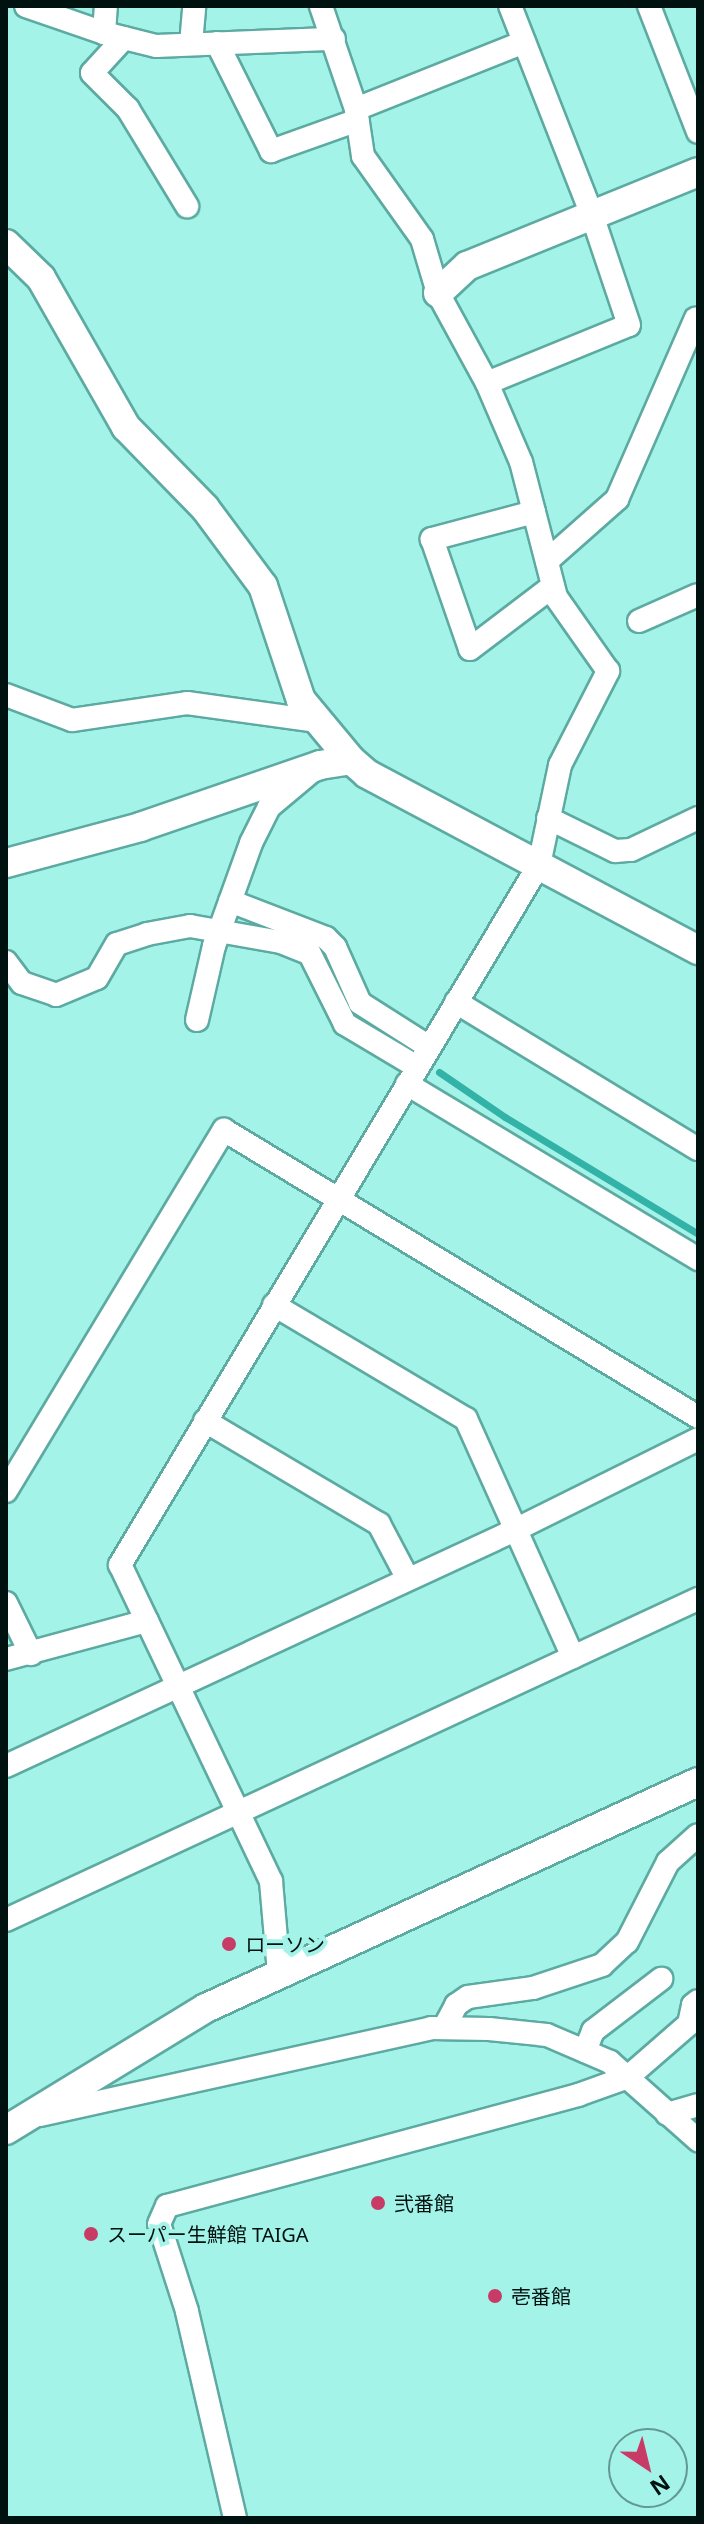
<!DOCTYPE html>
<meta charset="utf-8">
<style>
body{margin:0}
#map{position:relative;width:704px;height:2524px;overflow:hidden;background:#a4f3e9;font-family:"Noto Sans","Noto Sans JP",sans-serif}
div>[style]{position:absolute}
.stream>*{height:7px;margin:-3.5px;padding:0 3.5px;transform-origin:3.5px;border-radius:3.5px;background:#33b3a8}
.roads{filter:drop-shadow(2px 0 #5caaa1) drop-shadow(-2px 0 #5caaa1) drop-shadow(0 2px #5caaa1) drop-shadow(0 -2px #5caaa1)}
.minor>*{height:22px;margin:-11px;padding:0 11px;transform-origin:11px;border-radius:11px;background:#fff}
.tertiary>*{height:28px;margin:-14px;padding:0 14px;transform-origin:14px;border-radius:14px;background:#fff}
.dots>*{width:22px;height:22px;translate:-50% -50%;box-sizing:border-box;border:4px solid #a4f3e9;border-radius:50%}
span{translate:-50% -50%;white-space:nowrap;text-align:center;line-height:1.15;-webkit-text-stroke:8px #a4f3e9;paint-order:stroke}
.poi-label{font-size:20px;color:#001210}
.left{translate:0 -50%;text-align:left}
.frame{position:absolute;inset:0;border:8px solid #001210;pointer-events:none}
.north{position:absolute;left:608px;top:2428px;width:80px;height:80px;box-sizing:border-box;background:#a4f3e9;border:2px solid #629992;border-radius:50%;rotate:145deg;font-size:22px;font-weight:700;line-height:32px;text-align:center;color:#001210}
.north::after{content:'';display:block;margin:auto;width:28px;height:36px;background:#c93b67;clip-path:polygon(50% 0,100% 100%,50% 72%,0 100%)}
</style>
<div id="map">
<div class="stream">
<div style="left:324px;top:955px;width:26px;rotate:67deg"></div>
<div style="left:369px;top:1024px;width:22px;rotate:36deg"></div>
<div style="left:439px;top:1072px;width:80px;rotate:34.3deg"></div>
<div style="left:505px;top:1117px;width:226px;rotate:31.2deg"></div>
</div>
<div class="roads">
<div class="minor">
<div style="left:26px;top:6px;width:83px;rotate:19.1deg"></div>
<div style="left:104px;top:33px;width:54px;rotate:14deg"></div>
<div style="left:156px;top:46px;width:178px;rotate:-2.3deg"></div>
<div style="left:649px;top:6px;width:135px;rotate:68.7deg"></div>
<div style="left:104px;top:33px;width:27px;rotate:-86deg"></div>
<div style="left:124px;top:38px;width:47px;rotate:132.4deg"></div>
<div style="left:92px;top:73px;width:51px;rotate:45deg"></div>
<div style="left:128px;top:109px;width:114px;rotate:58.7deg"></div>
<div style="left:217px;top:43px;width:121px;rotate:63.4deg"></div>
<div style="left:271px;top:151px;width:92px;rotate:-19.6deg"></div>
<div style="left:191px;top:44px;width:38px;rotate:-85deg"></div>
<div style="left:356px;top:109px;width:181px;rotate:-21.7deg"></div>
<div style="left:487px;top:383px;width:153px;rotate:-22.2deg"></div>
<div style="left:629px;top:325px;width:116px;rotate:-108.6deg"></div>
<div style="left:592px;top:215px;width:225px;rotate:-111.4deg"></div>
<div style="left:534px;top:512px;width:106px;rotate:165.2deg"></div>
<div style="left:432px;top:539px;width:116px;rotate:70.9deg"></div>
<div style="left:470px;top:649px;width:104px;rotate:-37.2deg"></div>
<div style="left:547px;top:561px;width:94px;rotate:-41.5deg"></div>
<div style="left:617px;top:499px;width:197px;rotate:-66.4deg"></div>
<div style="left:639px;top:621px;width:64px;rotate:-23.8deg"></div>
<div style="left:6px;top:695px;width:71px;rotate:20.7deg"></div>
<div style="left:72px;top:720px;width:116px;rotate:-8.4deg"></div>
<div style="left:187px;top:703px;width:130px;rotate:7.9deg"></div>
<div style="left:548px;top:818px;width:75px;rotate:26.2deg"></div>
<div style="left:615px;top:851px;width:16px;rotate:-4deg"></div>
<div style="left:631px;top:850px;width:74px;rotate:-25.5deg"></div>
<div style="left:230px;top:901px;width:103px;rotate:21.1deg"></div>
<div style="left:326px;top:938px;width:13px;rotate:45deg"></div>
<div style="left:335px;top:947px;width:61px;rotate:65.9deg"></div>
<div style="left:360px;top:1003px;width:82px;rotate:32.5deg"></div>
<div style="left:6px;top:962px;width:26px;rotate:53deg"></div>
<div style="left:22px;top:983px;width:36px;rotate:19deg"></div>
<div style="left:56px;top:995px;width:44px;rotate:-22.5deg"></div>
<div style="left:97px;top:978px;width:39px;rotate:-60deg"></div>
<div style="left:117px;top:944px;width:32px;rotate:-18deg"></div>
<div style="left:147px;top:934px;width:44px;rotate:-10.5deg"></div>
<div style="left:190px;top:926px;width:92px;rotate:10deg"></div>
<div style="left:281px;top:942px;width:31px;rotate:22deg"></div>
<div style="left:310px;top:954px;width:78px;rotate:63.4deg"></div>
<div style="left:345px;top:1024px;width:84px;rotate:30.8deg"></div>
<div style="left:456px;top:1002px;width:283px;rotate:31.3deg"></div>
<div style="left:197px;top:1020px;width:76px;rotate:-77.1deg"></div>
<div style="left:214px;top:946px;width:109px;rotate:-70.2deg"></div>
<div style="left:251px;top:843px;width:40px;rotate:-63.4deg"></div>
<div style="left:269px;top:807px;width:56px;rotate:-39.9deg"></div>
<div style="left:407px;top:1084px;width:340px;rotate:31deg"></div>
<div style="left:274px;top:1305px;width:223px;rotate:30.7deg"></div>
<div style="left:466px;top:1419px;width:261px;rotate:65.8deg"></div>
<div style="left:205px;top:1421px;width:202px;rotate:30.6deg"></div>
<div style="left:379px;top:1524px;width:62px;rotate:62.2deg"></div>
<div style="left:6px;top:1491px;width:422px;rotate:-58.9deg"></div>
<div style="left:224px;top:1130px;width:554px;rotate:31.19deg"></div>
<div style="left:6px;top:1603px;width:57px;rotate:63.9deg"></div>
<div style="left:6px;top:1659px;width:146px;rotate:-15.1deg"></div>
<div style="left:6px;top:1766px;width:561px;rotate:-24.87deg"></div>
<div style="left:515px;top:1530px;width:204px;rotate:-26.4deg"></div>
<div style="left:6px;top:1920px;width:763px;rotate:-24.89deg"></div>
<div style="left:279px;top:1973px;width:92px;rotate:-95deg"></div>
<div style="left:271px;top:1881px;width:350px;rotate:-115.5deg"></div>
<div style="left:120px;top:1565px;width:816px;rotate:-59.1deg"></div>
<div style="left:539px;top:865px;width:102px;rotate:-78.1deg"></div>
<div style="left:560px;top:765px;width:106px;rotate:-62.9deg"></div>
<div style="left:608px;top:671px;width:90px;rotate:-125.1deg"></div>
<div style="left:556px;top:597px;width:139px;rotate:-104.5deg"></div>
<div style="left:521px;top:462px;width:86px;rotate:-113.3deg"></div>
<div style="left:487px;top:383px;width:102px;rotate:-118.6deg"></div>
<div style="left:438px;top:293px;width:56px;rotate:-106.5deg"></div>
<div style="left:422px;top:239px;width:102px;rotate:-125.4deg"></div>
<div style="left:363px;top:156px;width:48px;rotate:-98.5deg"></div>
<div style="left:356px;top:109px;width:109px;rotate:-108.8deg"></div>
<div style="left:444px;top:2028px;width:26px;rotate:-62deg"></div>
<div style="left:456px;top:2005px;width:14px;rotate:-34deg"></div>
<div style="left:468px;top:1997px;width:66px;rotate:-7.9deg"></div>
<div style="left:533px;top:1988px;width:73px;rotate:-18.4deg"></div>
<div style="left:602px;top:1965px;width:34px;rotate:-43deg"></div>
<div style="left:627px;top:1942px;width:90px;rotate:-62.9deg"></div>
<div style="left:668px;top:1862px;width:40px;rotate:-42deg"></div>
<div style="left:585px;top:2051px;width:22px;rotate:-68deg"></div>
<div style="left:593px;top:2031px;width:86px;rotate:-37.4deg"></div>
<div style="left:667px;top:2114px;width:32px;rotate:-16deg"></div>
<div style="left:40px;top:2115px;width:401px;rotate:-12.5deg"></div>
<div style="left:431px;top:2028px;width:58px;rotate:1deg"></div>
<div style="left:489px;top:2029px;width:58px;rotate:5.9deg"></div>
<div style="left:547px;top:2035px;width:69px;rotate:23.2deg"></div>
<div style="left:610px;top:2062px;width:118px;rotate:41.6deg"></div>
<div style="left:235px;top:2518px;width:212px;rotate:-103.1deg"></div>
<div style="left:187px;top:2311px;width:91px;rotate:-107.8deg"></div>
<div style="left:159px;top:2224px;width:20px;rotate:-66deg"></div>
<div style="left:167px;top:2206px;width:426px;rotate:-15.1deg"></div>
<div style="left:578px;top:2095px;width:53px;rotate:-19.8deg"></div>
<div style="left:628px;top:2077px;width:81px;rotate:-41deg"></div>
<div style="left:689px;top:2024px;width:19px;rotate:-78deg"></div>
<div style="left:693px;top:2005px;width:6px;rotate:-39deg"></div>
</div>
<div class="tertiary">
<div style="left:6px;top:244px;width:49px;rotate:44.2deg"></div>
<div style="left:41px;top:278px;width:172px;rotate:60.3deg"></div>
<div style="left:126px;top:427px;width:113px;rotate:45.7deg"></div>
<div style="left:205px;top:508px;width:97px;rotate:53.4deg"></div>
<div style="left:263px;top:586px;width:120px;rotate:71.6deg"></div>
<div style="left:301px;top:700px;width:78px;rotate:50.2deg"></div>
<div style="left:438px;top:293px;width:40px;rotate:-43deg"></div>
<div style="left:467px;top:266px;width:249px;rotate:-22.1deg"></div>
<div style="left:6px;top:863px;width:139px;rotate:-15deg"></div>
<div style="left:140px;top:827px;width:190px;rotate:-19deg"></div>
<div style="left:320px;top:765px;width:31px;rotate:-9deg"></div>
<div style="left:351px;top:760px;width:21px;rotate:41deg"></div>
<div style="left:367px;top:774px;width:375px;rotate:28deg"></div>
<div style="left:6px;top:2130px;width:234px;rotate:-31.4deg"></div>
<div style="left:206px;top:2008px;width:541px;rotate:-24.67deg"></div>
</div>
</div>
<div class="dots">
<div style="left:229px;top:1944px;background:#c93b67"></div>
<div style="left:378px;top:2203px;background:#c93b67"></div>
<div style="left:91px;top:2234px;background:#c93b67"></div>
<div style="left:495px;top:2296px;background:#c93b67"></div>
</div>
<div class="poi-label">
<span class="left" style="left:245px;top:1944px">ローソン</span>
<span class="left" style="left:394px;top:2203px">弐番館</span>
<span class="left" style="left:107px;top:2234px">スーパー生鮮館 TAIGA</span>
<span class="left" style="left:511px;top:2296px">壱番館</span>
</div>
<div class="frame"></div>
<div class="north">N</div>
</div>
